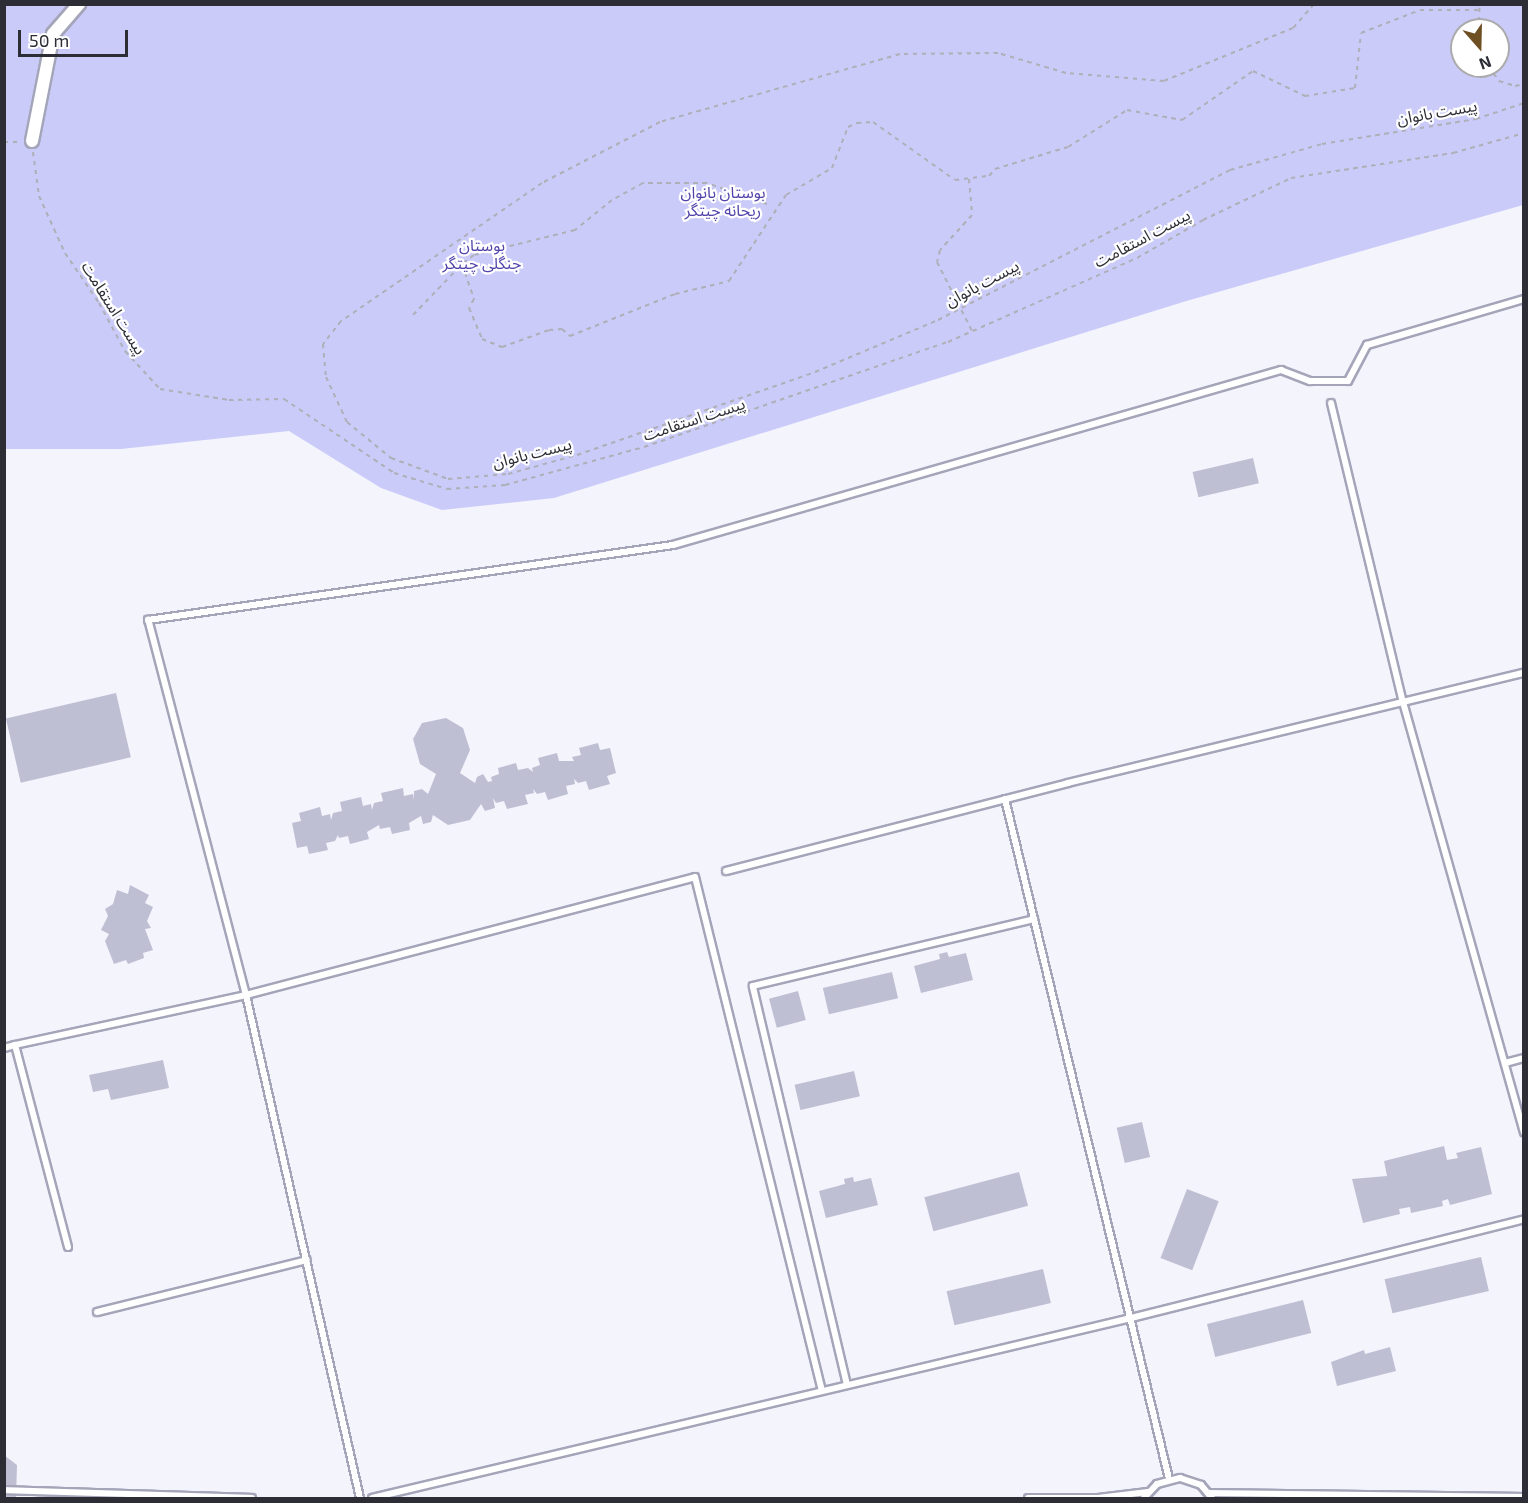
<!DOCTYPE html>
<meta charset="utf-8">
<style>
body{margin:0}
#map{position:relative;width:1528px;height:1503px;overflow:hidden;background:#f4f4fd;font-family:"Exo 2","Noto Sans Arabic",sans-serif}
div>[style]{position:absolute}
.green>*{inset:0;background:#cacbf9}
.building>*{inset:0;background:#bfbfd4;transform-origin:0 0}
.path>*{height:2px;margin-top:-1px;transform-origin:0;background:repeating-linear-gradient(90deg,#afafb8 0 4.5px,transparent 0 9px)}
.roads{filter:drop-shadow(2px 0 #a4a5b9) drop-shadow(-2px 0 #a4a5b9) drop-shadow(0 2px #a4a5b9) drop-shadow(0 -2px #a4a5b9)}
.service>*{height:6px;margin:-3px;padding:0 3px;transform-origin:3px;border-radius:3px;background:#fff}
.minor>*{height:12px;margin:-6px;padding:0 6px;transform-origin:6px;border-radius:6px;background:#fff}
span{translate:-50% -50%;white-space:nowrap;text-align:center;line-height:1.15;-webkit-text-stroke:4.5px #fff;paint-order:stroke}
.street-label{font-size:16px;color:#2c2d35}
.park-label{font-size:16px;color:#5143aa}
.frame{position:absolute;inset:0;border:6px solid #2c2d35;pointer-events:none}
.north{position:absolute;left:1450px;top:18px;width:60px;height:60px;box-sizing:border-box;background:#fff;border:2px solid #ababae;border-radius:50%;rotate:160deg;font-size:16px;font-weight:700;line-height:24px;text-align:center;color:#2c2d35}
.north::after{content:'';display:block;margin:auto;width:21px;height:27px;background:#6e4f24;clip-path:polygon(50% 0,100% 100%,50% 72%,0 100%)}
.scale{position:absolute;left:18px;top:30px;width:110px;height:27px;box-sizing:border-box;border:3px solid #2c2d35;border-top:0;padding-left:8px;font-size:18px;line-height:21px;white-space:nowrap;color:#2c2d35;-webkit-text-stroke:4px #fff;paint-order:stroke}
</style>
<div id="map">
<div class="green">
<div style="clip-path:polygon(evenodd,4px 5px,1523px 5px,1523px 205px,1183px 302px,554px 498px,442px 510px,381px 488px,289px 431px,121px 449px,5px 449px,4px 5px,1462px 30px,1498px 30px,1498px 66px,1462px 66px,1462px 30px)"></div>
</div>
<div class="building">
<div style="left:1253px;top:458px;width:26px;height:62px;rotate:77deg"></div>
<div style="left:116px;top:693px;width:66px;height:113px;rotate:77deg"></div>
<div style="clip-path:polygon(446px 718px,463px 728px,470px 750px,460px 773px,475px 783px,477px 777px,483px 774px,488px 782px,492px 781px,491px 777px,499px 774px,498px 768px,516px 763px,518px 770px,528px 768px,533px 772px,532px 768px,540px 765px,538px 758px,557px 753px,559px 761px,574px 761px,572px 757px,581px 755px,579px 748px,598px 743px,600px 750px,610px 748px,616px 773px,607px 776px,610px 784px,589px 790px,586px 781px,578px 783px,574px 779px,575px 784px,566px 786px,568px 794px,548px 800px,545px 792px,537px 794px,533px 789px,534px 793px,525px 795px,528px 804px,507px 809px,504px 801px,496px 803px,493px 798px,495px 808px,485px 811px,481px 804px,470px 820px,448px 825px,433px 815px,431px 822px,423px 824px,421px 816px,409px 823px,410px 830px,392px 834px,390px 827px,380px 829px,379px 825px,367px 832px,369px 839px,350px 844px,348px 836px,339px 838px,338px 835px,335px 841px,326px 843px,328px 850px,309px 854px,307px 846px,297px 848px,292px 823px,301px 821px,299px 813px,320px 807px,322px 816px,330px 814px,331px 820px,333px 813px,342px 811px,340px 802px,361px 797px,363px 806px,371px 804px,372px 810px,374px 803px,383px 801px,381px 793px,403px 788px,404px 796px,413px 794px,414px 800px,414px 791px,422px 789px,428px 794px,436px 774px,420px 764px,413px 739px,422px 723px)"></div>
<div style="clip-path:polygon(130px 885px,149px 895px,145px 903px,153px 907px,147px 921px,151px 928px,145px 929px,153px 950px,143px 953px,144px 958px,128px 964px,126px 960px,114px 964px,105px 941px,109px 934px,101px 930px,108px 916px,105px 909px,113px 904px,117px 890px,128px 894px)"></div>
<div style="clip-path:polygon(947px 952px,949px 957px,966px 953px,973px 980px,921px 993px,914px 966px,940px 959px,939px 954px)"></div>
<div style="left:892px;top:972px;width:27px;height:71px;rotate:77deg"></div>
<div style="left:798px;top:991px;width:30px;height:30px;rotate:75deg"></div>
<div style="clip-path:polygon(163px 1060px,169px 1088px,111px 1100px,108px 1089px,93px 1092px,89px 1075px)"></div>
<div style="left:854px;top:1071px;width:26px;height:61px;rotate:77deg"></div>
<div style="left:1142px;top:1122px;width:36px;height:26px;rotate:77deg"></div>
<div style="clip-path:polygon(1444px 1146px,1447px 1160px,1458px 1158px,1456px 1153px,1481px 1147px,1492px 1194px,1450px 1205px,1448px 1199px,1442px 1201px,1443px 1206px,1411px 1213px,1410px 1207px,1399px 1209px,1400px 1214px,1363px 1223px,1352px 1179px,1387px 1176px,1384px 1161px)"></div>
<div style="left:1019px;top:1172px;width:35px;height:98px;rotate:75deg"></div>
<div style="clip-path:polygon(853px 1177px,854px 1182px,871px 1178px,878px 1205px,826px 1218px,819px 1191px,845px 1184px,844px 1179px)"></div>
<div style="left:1187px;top:1189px;width:34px;height:74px;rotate:21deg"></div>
<div style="left:1481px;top:1257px;width:35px;height:99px;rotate:77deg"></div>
<div style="left:1043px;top:1269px;width:35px;height:99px;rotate:77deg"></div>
<div style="left:1303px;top:1300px;width:34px;height:99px;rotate:76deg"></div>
<div style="clip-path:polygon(1390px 1347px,1396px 1371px,1337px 1386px,1331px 1362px,1364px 1350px,1365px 1354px)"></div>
<div style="clip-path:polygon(4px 1455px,17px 1465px,16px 1498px,4px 1498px)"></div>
</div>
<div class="path">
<div style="left:1314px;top:4px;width:32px;rotate:131deg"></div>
<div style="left:1293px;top:28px;width:139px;rotate:157.7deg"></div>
<div style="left:1164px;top:81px;width:98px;rotate:-175.3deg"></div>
<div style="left:1066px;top:73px;width:71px;rotate:-163.6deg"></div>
<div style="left:998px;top:53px;width:98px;rotate:179.4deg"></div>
<div style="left:900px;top:54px;width:249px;rotate:164.2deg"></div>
<div style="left:660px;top:122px;width:133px;rotate:152.7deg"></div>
<div style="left:542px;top:183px;width:244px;rotate:145.5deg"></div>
<div style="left:341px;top:321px;width:29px;rotate:128deg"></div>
<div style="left:323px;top:344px;width:33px;rotate:85deg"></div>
<div style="left:326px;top:377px;width:50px;rotate:65deg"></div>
<div style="left:347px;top:422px;width:57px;rotate:39.3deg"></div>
<div style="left:391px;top:458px;width:61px;rotate:20.2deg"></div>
<div style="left:448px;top:479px;width:60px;rotate:-4.8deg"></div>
<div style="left:508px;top:474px;width:72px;rotate:-15.4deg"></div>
<div style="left:577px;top:455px;width:252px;rotate:-19.2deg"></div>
<div style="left:815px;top:372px;width:134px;rotate:-22.9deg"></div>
<div style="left:938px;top:320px;width:328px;rotate:-27.2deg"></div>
<div style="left:1230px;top:170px;width:96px;rotate:-15.8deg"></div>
<div style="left:1322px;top:144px;width:156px;rotate:-9.2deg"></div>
<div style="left:1476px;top:119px;width:51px;rotate:-18.4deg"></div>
<div style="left:1478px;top:30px;width:26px;rotate:-86deg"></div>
<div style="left:1488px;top:66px;width:19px;rotate:54deg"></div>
<div style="left:1499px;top:81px;width:17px;rotate:17deg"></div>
<div style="left:1515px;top:86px;width:9px;rotate:-13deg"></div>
<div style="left:4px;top:142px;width:16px"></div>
<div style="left:33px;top:152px;width:44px;rotate:82.2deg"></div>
<div style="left:39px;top:196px;width:63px;rotate:65.5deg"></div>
<div style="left:65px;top:253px;width:60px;rotate:55.8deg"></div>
<div style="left:99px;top:303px;width:55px;rotate:61.6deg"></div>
<div style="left:125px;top:351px;width:52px;rotate:47.4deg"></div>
<div style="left:160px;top:389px;width:70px;rotate:9.1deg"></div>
<div style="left:229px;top:400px;width:55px;rotate:-1deg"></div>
<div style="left:284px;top:399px;width:133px;rotate:33.9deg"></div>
<div style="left:394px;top:473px;width:55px;rotate:16.8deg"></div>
<div style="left:447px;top:489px;width:58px;rotate:-3.9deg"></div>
<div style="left:505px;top:485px;width:144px;rotate:-15.3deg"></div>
<div style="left:644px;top:447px;width:322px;rotate:-19.1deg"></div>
<div style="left:948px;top:342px;width:207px;rotate:-24deg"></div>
<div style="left:1137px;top:258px;width:76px;rotate:-29.9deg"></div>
<div style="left:1203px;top:220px;width:98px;rotate:-25.5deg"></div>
<div style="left:1291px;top:178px;width:164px;rotate:-8.8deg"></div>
<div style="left:1453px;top:153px;width:74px;rotate:-15.7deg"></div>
<div style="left:969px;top:179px;width:36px;rotate:85deg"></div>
<div style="left:972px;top:215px;width:47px;rotate:132.4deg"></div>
<div style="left:940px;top:250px;width:12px;rotate:104deg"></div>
<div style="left:937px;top:262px;width:77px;rotate:63.1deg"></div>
<div style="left:767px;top:204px;width:64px;rotate:-160.7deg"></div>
<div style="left:707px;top:183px;width:64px;rotate:180deg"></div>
<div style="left:643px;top:183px;width:35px;rotate:151deg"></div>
<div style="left:612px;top:200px;width:48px;rotate:141deg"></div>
<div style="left:575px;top:230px;width:104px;rotate:166.1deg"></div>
<div style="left:474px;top:255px;width:15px;rotate:143deg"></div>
<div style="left:462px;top:264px;width:37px;rotate:71deg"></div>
<div style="left:474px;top:299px;width:10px;rotate:119deg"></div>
<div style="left:469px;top:308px;width:34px;rotate:67deg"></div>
<div style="left:482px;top:339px;width:22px;rotate:22deg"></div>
<div style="left:502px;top:347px;width:50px;rotate:-19.9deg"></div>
<div style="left:549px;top:330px;width:13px;rotate:-4deg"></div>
<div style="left:562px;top:329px;width:11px;rotate:41deg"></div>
<div style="left:570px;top:336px;width:113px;rotate:-21.8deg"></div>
<div style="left:675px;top:294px;width:56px;rotate:-13.5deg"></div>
<div style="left:729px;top:281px;width:103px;rotate:-56.5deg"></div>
<div style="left:786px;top:195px;width:53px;rotate:-30.4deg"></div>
<div style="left:832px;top:168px;width:44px;rotate:-68.7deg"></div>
<div style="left:848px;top:127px;width:10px;rotate:-24deg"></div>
<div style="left:857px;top:123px;width:16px;rotate:-4deg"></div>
<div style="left:873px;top:122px;width:100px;rotate:35.3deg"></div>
<div style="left:955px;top:180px;width:34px;rotate:-7deg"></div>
<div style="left:989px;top:176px;width:9px;rotate:-49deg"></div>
<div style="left:995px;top:169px;width:76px;rotate:-16.8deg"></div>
<div style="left:1068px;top:147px;width:70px;rotate:-32.1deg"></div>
<div style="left:1127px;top:110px;width:56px;rotate:10.3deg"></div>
<div style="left:1182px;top:120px;width:86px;rotate:-34.6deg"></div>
<div style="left:1253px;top:71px;width:58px;rotate:25.7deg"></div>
<div style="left:1305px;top:96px;width:51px;rotate:-9.1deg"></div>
<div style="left:1355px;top:88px;width:55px;rotate:-83.8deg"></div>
<div style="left:1361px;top:33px;width:63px;rotate:-21.3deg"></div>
<div style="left:1420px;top:10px;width:60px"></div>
<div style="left:413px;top:315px;width:71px;rotate:-46.1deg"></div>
</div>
<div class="roads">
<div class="service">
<div style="left:1331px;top:403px;width:308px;rotate:76.5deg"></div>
<div style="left:1403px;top:702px;width:447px;rotate:74.3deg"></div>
<div style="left:1005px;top:799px;width:699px;rotate:76.44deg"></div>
<div style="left:726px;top:871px;width:353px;rotate:-14.4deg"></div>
<div style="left:1068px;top:783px;width:469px;rotate:-13.6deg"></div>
<div style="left:4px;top:1048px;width:11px;rotate:-15deg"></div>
<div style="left:1505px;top:1063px;width:20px;rotate:-15deg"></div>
<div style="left:68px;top:1247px;width:209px;rotate:-104.7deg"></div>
<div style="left:15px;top:1045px;width:236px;rotate:-12.2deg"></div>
<div style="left:246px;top:995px;width:464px;rotate:-14.7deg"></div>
<div style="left:695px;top:877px;width:529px;rotate:76.12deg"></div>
<div style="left:97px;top:1312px;width:216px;rotate:-13.9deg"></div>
<div style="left:847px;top:1385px;width:410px;rotate:-103.3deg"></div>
<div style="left:753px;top:986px;width:289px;rotate:-13.4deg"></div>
<div style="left:4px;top:1490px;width:248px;rotate:1.8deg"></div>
<div style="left:1209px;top:1493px;width:315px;rotate:0.7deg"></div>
<div style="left:360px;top:1498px;width:516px;rotate:-102.77deg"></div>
<div style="left:246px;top:995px;width:388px;rotate:-104.6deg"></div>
<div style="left:148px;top:620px;width:530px;rotate:-8.13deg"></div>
<div style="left:673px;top:545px;width:633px;rotate:-16.06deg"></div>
<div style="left:1281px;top:370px;width:31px;rotate:21deg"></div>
<div style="left:1310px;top:381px;width:38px"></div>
<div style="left:1348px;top:381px;width:41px;rotate:-62.2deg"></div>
<div style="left:1367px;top:345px;width:164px;rotate:-16.3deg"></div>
<div style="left:372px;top:1498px;width:780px;rotate:-13.34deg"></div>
<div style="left:1131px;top:1318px;width:405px;rotate:-14.1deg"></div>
<div style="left:1028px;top:1498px;width:70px"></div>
<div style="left:1098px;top:1498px;width:50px;rotate:-6.8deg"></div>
<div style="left:1144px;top:1498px;width:19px;rotate:-47deg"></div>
<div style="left:1157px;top:1484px;width:24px;rotate:-15deg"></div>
<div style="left:1180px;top:1478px;width:22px;rotate:18deg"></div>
<div style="left:1201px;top:1485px;width:17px;rotate:50deg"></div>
</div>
<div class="minor">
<div style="left:32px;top:141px;width:109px;rotate:-78.9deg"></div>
<div style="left:53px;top:34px;width:40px;rotate:-49deg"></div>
</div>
</div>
<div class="street-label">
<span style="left:1437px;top:112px;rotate:-10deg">پیست بانوان</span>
<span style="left:1142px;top:238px;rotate:-28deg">پیست استقامت</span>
<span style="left:982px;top:283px;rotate:-28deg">پیست بانوان</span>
<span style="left:114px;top:308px;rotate:58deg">پیست استقامت</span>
<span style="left:694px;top:419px;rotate:-18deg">پیست استقامت</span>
<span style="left:532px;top:453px;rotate:-14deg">پیست بانوان</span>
</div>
<div class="park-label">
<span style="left:723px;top:201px">بوستان بانوان<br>ریحانه چیتگر</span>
<span style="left:482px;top:254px">بوستان<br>جنگلی چیتگر</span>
</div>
<div class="frame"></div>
<div class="north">N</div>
<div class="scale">50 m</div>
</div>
